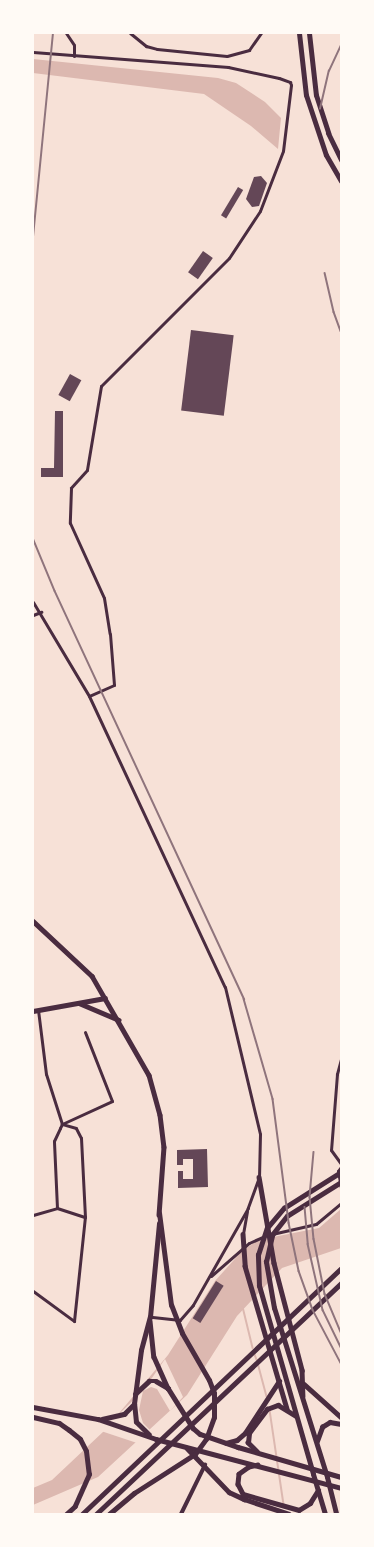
<!DOCTYPE html>
<style>
body{margin:0}
#map{position:relative;width:374px;height:1547px;overflow:hidden;background:#f7e1d7;font-family:"Public Sans",sans-serif}
div>[style]{position:absolute}
.water>*{inset:0;background:#dcb8b0}
.pier>*{inset:0;background:#f7e1d7}
.stream>*{height:1.5px;margin:-0.75px;padding:0 0.75px;transform-origin:0.75px;border-radius:0.75px;background:#dcb8b0}
.building>*{inset:0;background:#644757;transform-origin:0 0}
.minor>*{height:3px;margin:-1.5px;padding:0 1.5px;transform-origin:1.5px;border-radius:1.5px;background:#4a2c40}
.tertiary>*{height:4px;margin:-2px;padding:0 2px;transform-origin:2px;border-radius:2px;background:#4a2c40}
.secondary>*{height:4.5px;margin:-2.25px;padding:0 2.25px;transform-origin:2.25px;border-radius:2.25px;background:#4a2c40}
.primary>*{height:5px;margin:-2.5px;padding:0 2.5px;transform-origin:2.5px;border-radius:2.5px;background:#4a2c40}
.trunk>*{height:5px;margin:-2.5px;padding:0 2.5px;transform-origin:2.5px;border-radius:2.5px;background:#4a2c40}
.rail>*{height:1.5px;margin:-0.75px;padding:0 0.75px;transform-origin:0.75px;border-radius:0.75px;background:#8f747c}
span{translate:-50% -50%;white-space:nowrap;text-align:center;line-height:1.15;-webkit-text-stroke:3.5px #fffaf5;paint-order:stroke}
.frame{position:absolute;inset:0;border:34px solid #fffaf5;pointer-events:none}
</style>
<div id="map">
<div class="water">
<div style="clip-path:polygon(33px 59px,218px 78px,236px 83px,265px 102px,281px 118px,278px 149px,251px 126px,204px 94px,33px 73px)"></div>
<div style="clip-path:polygon(341px 1209px,341px 1248px,282px 1268px,237px 1316px,187px 1395px,98px 1477px,33px 1505px,33px 1488px,52px 1480px,104px 1431px,168px 1355px,215px 1281px,242px 1251px,258px 1240px,319px 1228px)"></div>
</div>
<div class="pier">
<div style="clip-path:polygon(165px 1359px,183px 1397px,170px 1411px,157px 1389px,151px 1387px,143px 1391px,139px 1410px,143px 1423px,150px 1430px,137px 1443px,101px 1431px,143px 1391px)"></div>
</div>
<div class="stream">
<div style="left:243px;top:1307px;width:42px;rotate:76.3deg"></div>
<div style="left:254px;top:1352px;width:9px;rotate:69deg"></div>
<div style="left:258px;top:1363px;width:34px;rotate:75deg"></div>
<div style="left:270px;top:1410px;width:96px;rotate:81.6deg"></div>
</div>
<div class="building">
<div style="clip-path:polygon(261px 176px,267px 183px,259px 206px,252px 207px,246px 199px,254px 177px)"></div>
<div style="left:238px;top:187px;width:6px;height:33px;rotate:31deg"></div>
<div style="left:203px;top:251px;width:12px;height:26px;rotate:35deg"></div>
<div style="left:191px;top:330px;width:43px;height:81px;rotate:7deg"></div>
<div style="left:70px;top:374px;width:13px;height:24px;rotate:29deg"></div>
<div style="clip-path:polygon(55px 411px,63px 411px,63px 477px,41px 477px,41px 468px,54px 468px)"></div>
<div style="clip-path:polygon(207px 1149px,208px 1187px,178px 1188px,178px 1171px,183px 1171px,183px 1179px,193px 1179px,193px 1159px,183px 1159px,183px 1165px,177px 1165px,177px 1150px)"></div>
<div style="left:216px;top:1281px;width:9px;height:44px;rotate:32deg"></div>
</div>
<div class="minor">
<div style="left:66px;top:33px;width:14px;rotate:56deg"></div>
<div style="left:74px;top:45px;width:11px;rotate:90deg"></div>
<div style="left:130px;top:33px;width:21px;rotate:39deg"></div>
<div style="left:146px;top:46px;width:11px;rotate:15deg"></div>
<div style="left:157px;top:49px;width:70px;rotate:5.7deg"></div>
<div style="left:227px;top:56px;width:23px;rotate:-15deg"></div>
<div style="left:249px;top:50px;width:21px;rotate:-55deg"></div>
<div style="left:33px;top:52px;width:196px;rotate:4.4deg"></div>
<div style="left:228px;top:67px;width:52px;rotate:12.2deg"></div>
<div style="left:279px;top:78px;width:12px;rotate:20deg"></div>
<div style="left:290px;top:82px;width:3px;rotate:72deg"></div>
<div style="left:291px;top:85px;width:66px;rotate:96.9deg"></div>
<div style="left:283px;top:151px;width:64px;rotate:111deg"></div>
<div style="left:260px;top:211px;width:56px;rotate:123.4deg"></div>
<div style="left:229px;top:258px;width:181px;rotate:135deg"></div>
<div style="left:101px;top:386px;width:85px;rotate:99.5deg"></div>
<div style="left:87px;top:470px;width:24px;rotate:132deg"></div>
<div style="left:71px;top:488px;width:35px;rotate:92deg"></div>
<div style="left:70px;top:523px;width:82px;rotate:65.6deg"></div>
<div style="left:104px;top:598px;width:36px;rotate:81deg"></div>
<div style="left:110px;top:634px;width:51px;rotate:85.5deg"></div>
<div style="left:114px;top:685px;width:27px;rotate:156deg"></div>
<div style="left:33px;top:602px;width:109px;rotate:59.2deg"></div>
<div style="left:89px;top:696px;width:321px;rotate:65deg"></div>
<div style="left:225px;top:987px;width:151px;rotate:76.6deg"></div>
<div style="left:260px;top:1134px;width:43px;rotate:91.3deg"></div>
<div style="left:259px;top:1177px;width:33px;rotate:110deg"></div>
<div style="left:248px;top:1208px;width:112px;rotate:119.6deg"></div>
<div style="left:193px;top:1305px;width:20px;rotate:131deg"></div>
<div style="left:180px;top:1320px;width:30px;rotate:-174deg"></div>
<div style="left:33px;top:615px;width:9px;rotate:-21deg"></div>
<div style="left:341px;top:1059px;width:16px;rotate:105deg"></div>
<div style="left:337px;top:1074px;width:76px;rotate:94.5deg"></div>
<div style="left:331px;top:1150px;width:17px;rotate:54deg"></div>
<div style="left:341px;top:1167px;width:5px;rotate:127deg"></div>
<div style="left:338px;top:1171px;width:17px;rotate:80deg"></div>
<div style="left:57px;top:1208px;width:67px;rotate:-92.6deg"></div>
<div style="left:54px;top:1141px;width:14px;rotate:-65deg"></div>
<div style="left:60px;top:1128px;width:4px;rotate:-63deg"></div>
<div style="left:62px;top:1124px;width:55px;rotate:-24.7deg"></div>
<div style="left:112px;top:1101px;width:74px;rotate:-111.4deg"></div>
<div style="left:33px;top:1215px;width:25px;rotate:-16deg"></div>
<div style="left:57px;top:1208px;width:29px;rotate:18deg"></div>
<div style="left:243px;top:1234px;width:23px;rotate:-80deg"></div>
<div style="left:272px;top:1234px;width:45px;rotate:-12.8deg"></div>
<div style="left:316px;top:1224px;width:33px;rotate:-40deg"></div>
<div style="left:211px;top:1276px;width:50px;rotate:-41deg"></div>
<div style="left:249px;top:1243px;width:17px;rotate:-24deg"></div>
<div style="left:33px;top:1291px;width:51px;rotate:36.2deg"></div>
<div style="left:74px;top:1321px;width:105px;rotate:-84deg"></div>
<div style="left:85px;top:1217px;width:79px;rotate:-92.9deg"></div>
<div style="left:81px;top:1138px;width:11px;rotate:-117deg"></div>
<div style="left:76px;top:1128px;width:15px;rotate:-164deg"></div>
<div style="left:62px;top:1124px;width:52px;rotate:-107.7deg"></div>
<div style="left:46px;top:1074px;width:64px;rotate:-97.1deg"></div>
</div>
<div class="tertiary">
<div style="left:181px;top:1514px;width:55px;rotate:-63.9deg"></div>
</div>
<div class="secondary">
<div style="left:33px;top:921px;width:81px;rotate:43deg"></div>
<div style="left:92px;top:976px;width:114px;rotate:60.1deg"></div>
<div style="left:149px;top:1075px;width:41px;rotate:74.6deg"></div>
<div style="left:160px;top:1115px;width:32px;rotate:83deg"></div>
<div style="left:164px;top:1147px;width:68px;rotate:94.2deg"></div>
<div style="left:79px;top:1003px;width:43px;rotate:23deg"></div>
<div style="left:33px;top:1011px;width:73px;rotate:-10.2deg"></div>
<div style="left:259px;top:1177px;width:87px;rotate:80.1deg"></div>
<div style="left:274px;top:1263px;width:111px;rotate:75.3deg"></div>
<div style="left:302px;top:1370px;width:26px;rotate:88deg"></div>
<div style="left:243px;top:1234px;width:32px;rotate:86deg"></div>
<div style="left:245px;top:1266px;width:149px;rotate:73.6deg"></div>
<div style="left:150px;top:1321px;width:36px;rotate:84deg"></div>
<div style="left:154px;top:1357px;width:34px;rotate:66deg"></div>
<div style="left:168px;top:1388px;width:47px;rotate:58deg"></div>
<div style="left:193px;top:1428px;width:9px;rotate:41deg"></div>
<div style="left:200px;top:1434px;width:40px;rotate:18.9deg"></div>
<div style="left:238px;top:1447px;width:107px;rotate:16.2deg"></div>
<div style="left:304px;top:1384px;width:50px;rotate:41.7deg"></div>
<div style="left:135px;top:1394px;width:19px;rotate:-43deg"></div>
<div style="left:149px;top:1381px;width:7px"></div>
<div style="left:156px;top:1381px;width:14px;rotate:30deg"></div>
<div style="left:33px;top:1407px;width:66px;rotate:10.5deg"></div>
<div style="left:98px;top:1419px;width:61px;rotate:19deg"></div>
<div style="left:156px;top:1439px;width:191px;rotate:14.8deg"></div>
<div style="left:102px;top:1419px;width:23px;rotate:-13deg"></div>
<div style="left:124px;top:1414px;width:14px;rotate:-45deg"></div>
<div style="left:149px;top:1435px;width:18px;rotate:-135deg"></div>
<div style="left:136px;top:1422px;width:18px;rotate:-96deg"></div>
<div style="left:134px;top:1404px;width:54px;rotate:-82.6deg"></div>
<div style="left:141px;top:1350px;width:34px;rotate:-75deg"></div>
<div style="left:150px;top:1317px;width:94px;rotate:-84.5deg"></div>
<div style="left:317px;top:1441px;width:15px;rotate:-70deg"></div>
<div style="left:322px;top:1427px;width:9px;rotate:-32deg"></div>
<div style="left:330px;top:1422px;width:11px;rotate:10deg"></div>
<div style="left:226px;top:1443px;width:11px;rotate:-15deg"></div>
<div style="left:237px;top:1440px;width:11px;rotate:-41deg"></div>
<div style="left:245px;top:1433px;width:62px;rotate:-56.8deg"></div>
<div style="left:187px;top:1448px;width:61px;rotate:46.3deg"></div>
<div style="left:229px;top:1492px;width:17px;rotate:25deg"></div>
<div style="left:244px;top:1499px;width:47px;rotate:18.4deg"></div>
<div style="left:257px;top:1452px;width:13px;rotate:-135deg"></div>
<div style="left:248px;top:1443px;width:10px;rotate:-84deg"></div>
<div style="left:249px;top:1433px;width:30px;rotate:-53deg"></div>
<div style="left:267px;top:1409px;width:12px;rotate:-20deg"></div>
<div style="left:278px;top:1405px;width:21px;rotate:31deg"></div>
<div style="left:258px;top:1465px;width:9px;rotate:167deg"></div>
<div style="left:249px;top:1467px;width:12px;rotate:145deg"></div>
<div style="left:239px;top:1474px;width:10px;rotate:96deg"></div>
<div style="left:238px;top:1484px;width:11px;rotate:63deg"></div>
<div style="left:243px;top:1494px;width:58px;rotate:15.9deg"></div>
<div style="left:299px;top:1510px;width:13px;rotate:-32deg"></div>
<div style="left:310px;top:1503px;width:15px;rotate:-58deg"></div>
<div style="left:313px;top:1474px;width:196px;rotate:-106deg"></div>
<div style="left:259px;top:1286px;width:31px;rotate:-92deg"></div>
<div style="left:258px;top:1255px;width:28px;rotate:-72deg"></div>
<div style="left:267px;top:1228px;width:26px;rotate:-50deg"></div>
<div style="left:284px;top:1208px;width:67px;rotate:-32.3deg"></div>
<div style="left:327px;top:1477px;width:177px;rotate:-107.4deg"></div>
<div style="left:274px;top:1308px;width:47px;rotate:-99.9deg"></div>
<div style="left:266px;top:1262px;width:28px;rotate:-77deg"></div>
<div style="left:272px;top:1235px;width:24px;rotate:-52deg"></div>
<div style="left:287px;top:1216px;width:64px;rotate:-32.2deg"></div>
</div>
<div class="primary">
<div style="left:313px;top:1474px;width:42px;rotate:73.3deg"></div>
<div style="left:327px;top:1477px;width:38px;rotate:76deg"></div>
</div>
<div class="trunk">
<div style="left:299px;top:33px;width:62px;rotate:83.6deg"></div>
<div style="left:306px;top:95px;width:63px;rotate:71.6deg"></div>
<div style="left:326px;top:155px;width:30px;rotate:60deg"></div>
<div style="left:309px;top:33px;width:62px;rotate:83.6deg"></div>
<div style="left:316px;top:95px;width:40px;rotate:72deg"></div>
<div style="left:328px;top:133px;width:30px;rotate:64deg"></div>
<div style="left:33px;top:1417px;width:27px;rotate:13deg"></div>
<div style="left:59px;top:1423px;width:12px;rotate:35deg"></div>
<div style="left:69px;top:1430px;width:14px;rotate:39deg"></div>
<div style="left:80px;top:1439px;width:13px;rotate:63deg"></div>
<div style="left:86px;top:1451px;width:23px;rotate:83deg"></div>
<div style="left:89px;top:1474px;width:35px;rotate:114deg"></div>
<div style="left:75px;top:1506px;width:12px;rotate:138deg"></div>
<div style="left:82px;top:1514px;width:357px;rotate:-43.5deg"></div>
<div style="left:96px;top:1514px;width:337px;rotate:-43.3deg"></div>
<div style="left:109px;top:1514px;width:33px;rotate:-40deg"></div>
<div style="left:134px;top:1493px;width:72px;rotate:-32.6deg"></div>
<div style="left:195px;top:1454px;width:19px;rotate:-54deg"></div>
<div style="left:206px;top:1439px;width:23px;rotate:-70deg"></div>
<div style="left:214px;top:1417px;width:24px;rotate:-90deg"></div>
<div style="left:214px;top:1393px;width:14px;rotate:-111deg"></div>
<div style="left:209px;top:1380px;width:54px;rotate:-119.9deg"></div>
<div style="left:182px;top:1333px;width:30px;rotate:-111deg"></div>
<div style="left:171px;top:1305px;width:93px;rotate:-97.4deg"></div>
</div>
<div class="rail">
<div style="left:320px;top:109px;width:39px;rotate:-77deg"></div>
<div style="left:329px;top:71px;width:29px;rotate:-65deg"></div>
<div style="left:33px;top:237px;width:205px;rotate:-84.4deg"></div>
<div style="left:325px;top:273px;width:40px;rotate:77deg"></div>
<div style="left:334px;top:312px;width:20px;rotate:70deg"></div>
<div style="left:33px;top:538px;width:57px;rotate:67.5deg"></div>
<div style="left:55px;top:591px;width:450px;rotate:65.1deg"></div>
<div style="left:244px;top:999px;width:104px;rotate:73.8deg"></div>
<div style="left:273px;top:1099px;width:125px;rotate:82.6deg"></div>
<div style="left:289px;top:1223px;width:49px;rotate:78.2deg"></div>
<div style="left:299px;top:1271px;width:41px;rotate:70.3deg"></div>
<div style="left:313px;top:1310px;width:60px;rotate:62.2deg"></div>
<div style="left:314px;top:1152px;width:45px;rotate:95.1deg"></div>
<div style="left:310px;top:1197px;width:42px;rotate:84.6deg"></div>
<div style="left:314px;top:1239px;width:56px;rotate:78.7deg"></div>
<div style="left:325px;top:1294px;width:41px;rotate:67.2deg"></div>
<div style="left:305px;top:1207px;width:37px;rotate:85deg"></div>
<div style="left:308px;top:1244px;width:68px;rotate:77.2deg"></div>
<div style="left:323px;top:1310px;width:41px;rotate:64.1deg"></div>
</div>
<div class="frame"></div>
</div>
